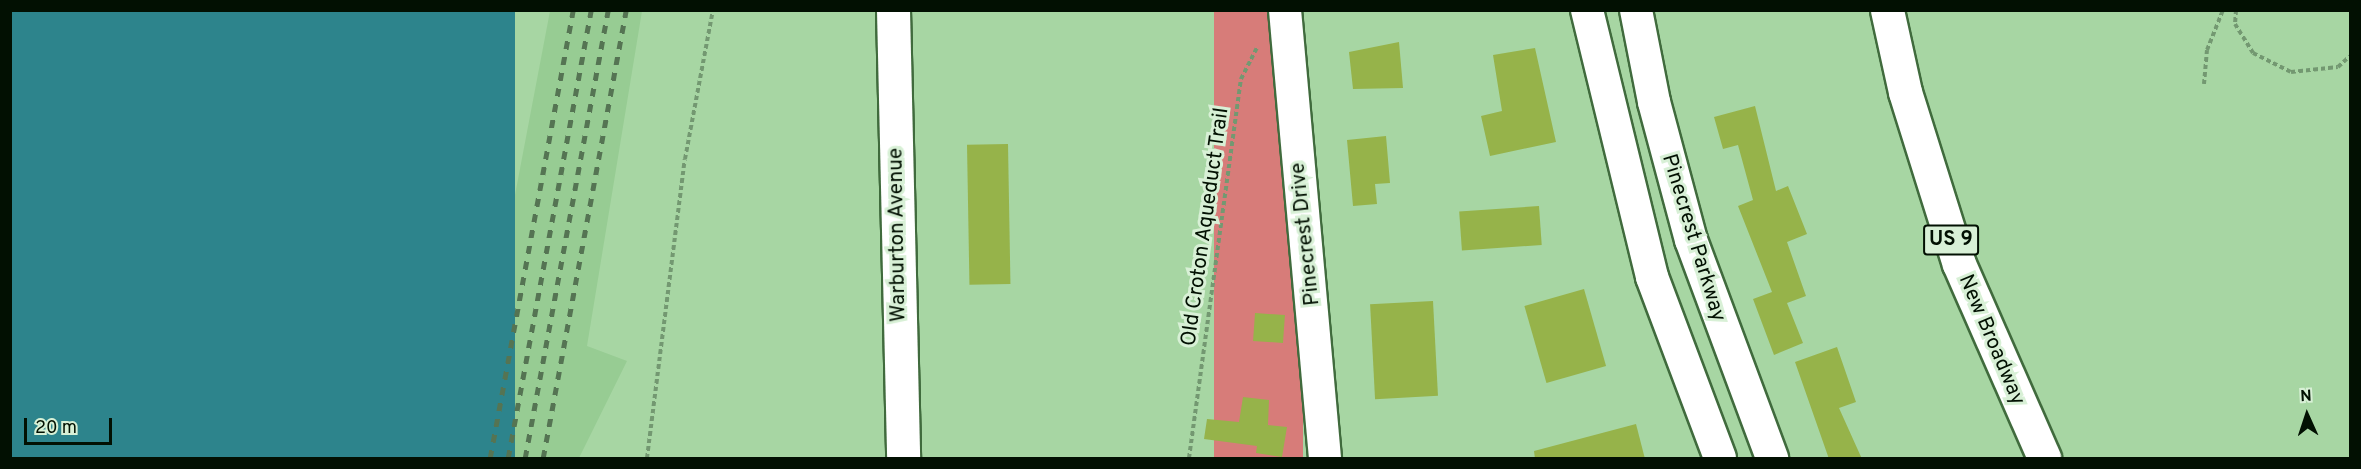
<!DOCTYPE html>
<style>
body{margin:0}
#map{position:relative;width:2361px;height:469px;overflow:hidden;background:#a7d6a3;font-family:Overpass,sans-serif}
div>[style]{position:absolute}
.built>*{inset:0;background:#97cc93}
.green>*{inset:0;background:#d77c79;transform-origin:0 0}
.water>*{inset:0;background:#2d848c;transform-origin:0 0}
.building>*{inset:0;background:#96b34a;transform-origin:0 0}
.path>*{height:4px;margin-top:-2px;transform-origin:0;background:repeating-linear-gradient(90deg,#739871 0 4.5px,transparent 0 7.5px)}
.roads{filter:drop-shadow(2px 0 #406b3d) drop-shadow(-2px 0 #406b3d) drop-shadow(0 2px #406b3d) drop-shadow(0 -2px #406b3d)}
.street>*{height:32px;margin:-16px;padding:0 16px;transform-origin:16px;border-radius:16px;background:#fff}
.secondary>*{height:33px;margin:-16.5px;padding:0 16.5px;transform-origin:16.5px;border-radius:16.5px;background:#fff}
.primary>*{height:33px;margin:-16.5px;padding:0 16.5px;transform-origin:16.5px;border-radius:16.5px;background:#fff}
.rail>*{height:4.5px;margin-top:-2.25px;transform-origin:0;background:repeating-linear-gradient(90deg,#557453 0 8px,transparent 0 16px)}
span{translate:-50% -50%;white-space:nowrap;text-align:center;line-height:1.15;-webkit-text-stroke:6px #d8f0d6;paint-order:stroke}
.shield-label span{padding:2px 4px;background:#d8f0d6;border:2px solid;border-radius:4px;-webkit-text-stroke-width:0}
.shield-label{font-size:20px;color:#021002;font-weight:700}
.street-label{font-size:21px;color:#021002}
.frame{position:absolute;inset:0;border:12px solid #021002;pointer-events:none}
.north{position:absolute;left:2277px;top:385px;width:60px;height:60px;-webkit-text-stroke:4px #d8f0d6;paint-order:stroke;rotate:357deg;font-size:16px;font-weight:700;line-height:24px;text-align:center;color:#021002}
.north::after{content:'';display:block;margin:auto;width:21px;height:27px;background:#021002;clip-path:polygon(50% 0,100% 100%,50% 72%,0 100%)}
.scale{position:absolute;left:24px;top:418px;width:88px;height:27px;box-sizing:border-box;border:3px solid #021002;border-top:0;padding-left:8px;font-size:18px;line-height:21px;white-space:nowrap;color:#021002;-webkit-text-stroke:4px #d8f0d6;paint-order:stroke}
</style>
<div id="map">
<div class="built">
<div style="clip-path:polygon(550px 11px,642px 11px,587px 346px,627px 361px,579px 458px,445px 458px,455px 395px,475px 361px,507px 237px)"></div>
</div>
<div class="green">
<div style="left:1214px;top:11px;width:89px;height:452px"></div>
</div>
<div class="water">
<div style="left:10px;top:11px;width:505px;height:447px"></div>
</div>
<div class="building">
<div style="clip-path:polygon(1399px 42px,1403px 88px,1353px 89px,1349px 52px)"></div>
<div style="clip-path:polygon(1535px 48px,1556px 142px,1490px 156px,1481px 116px,1502px 111px,1493px 55px)"></div>
<div style="clip-path:polygon(1755px 106px,1776px 191px,1788px 186px,1807px 234px,1787px 242px,1806px 296px,1787px 303px,1803px 343px,1774px 355px,1753px 299px,1772px 292px,1738px 206px,1753px 200px,1738px 145px,1723px 149px,1714px 117px)"></div>
<div style="clip-path:polygon(1386px 136px,1390px 183px,1375px 184px,1377px 204px,1353px 206px,1347px 140px)"></div>
<div style="left:1008px;top:144px;width:140px;height:41px;rotate:89deg"></div>
<div style="left:1539px;top:206px;width:39px;height:80px;rotate:86deg"></div>
<div style="left:1584px;top:289px;width:80px;height:62px;rotate:74deg"></div>
<div style="left:1433px;top:301px;width:95px;height:63px;rotate:87deg"></div>
<div style="left:1255px;top:313px;width:30px;height:28px;rotate:4deg"></div>
<div style="clip-path:polygon(1837px 347px,1856px 402px,1839px 408px,1862px 459px,1829px 459px,1795px 362px)"></div>
<div style="clip-path:polygon(1243px 397px,1269px 400px,1268px 425px,1287px 427px,1282px 457px,1256px 453px,1257px 446px,1204px 439px,1207px 419px,1239px 422px)"></div>
<div style="clip-path:polygon(1636px 424px,1645px 459px,1535px 459px,1534px 451px)"></div>
</div>
<div class="path">
<div style="left:2236px;top:10px;width:14px;rotate:94deg"></div>
<div style="left:2235px;top:24px;width:34px;rotate:58deg"></div>
<div style="left:2253px;top:53px;width:42px;rotate:26.6deg"></div>
<div style="left:2291px;top:72px;width:47px;rotate:-6.1deg"></div>
<div style="left:2338px;top:67px;width:16px;rotate:-43deg"></div>
<div style="left:2204px;top:84px;width:34px;rotate:-85deg"></div>
<div style="left:2207px;top:50px;width:43px;rotate:-68.2deg"></div>
<div style="left:647px;top:458px;width:301px;rotate:-82.8deg"></div>
<div style="left:685px;top:159px;width:152px;rotate:-79.4deg"></div>
<div style="left:1189px;top:458px;width:383px;rotate:-82.2deg"></div>
<div style="left:1241px;top:79px;width:36px;rotate:-63deg"></div>
</div>
<div class="roads">
<div class="street">
<div style="left:1285px;top:10px;width:450px;rotate:84.9deg"></div>
<div style="left:1587px;top:10px;width:275px;rotate:76.3deg"></div>
<div style="left:1652px;top:277px;width:193px;rotate:69.4deg"></div>
<div style="left:1636px;top:10px;width:94px;rotate:78.9deg"></div>
<div style="left:1654px;top:102px;width:143px;rotate:75deg"></div>
<div style="left:1691px;top:240px;width:233px;rotate:69.6deg"></div>
</div>
<div class="secondary">
<div style="left:893px;top:10px;width:448px;rotate:88.7deg"></div>
</div>
<div class="primary">
<div style="left:1887px;top:10px;width:84px;rotate:77.6deg"></div>
<div style="left:1905px;top:92px;width:180px;rotate:72.6deg"></div>
<div style="left:1959px;top:264px;width:212px;rotate:66.3deg"></div>
</div>
</div>
<div class="rail">
<div style="left:490px;top:458px;width:456px;rotate:-79.5deg"></div>
<div style="left:508px;top:458px;width:456px;rotate:-79.5deg"></div>
<div style="left:525px;top:458px;width:456px;rotate:-79.5deg"></div>
<div style="left:543px;top:458px;width:456px;rotate:-79.5deg"></div>
</div>
<div class="shield-label">
<span style="left:1951px;top:240px">US 9</span>
</div>
<div class="street-label">
<span style="left:1206px;top:227px;rotate:-82deg">Old Croton Aqueduct Trail</span>
<span style="left:1306px;top:234px;rotate:-96deg">Pinecrest Drive</span>
<span style="left:898px;top:235px;rotate:-91deg">Warburton Avenue</span>
<span style="left:1693px;top:238px;rotate:73deg">Pinecrest Parkway</span>
<span style="left:1991px;top:340px;rotate:67deg">New Broadway</span>
</div>
<div class="frame"></div>
<div class="north">N</div>
<div class="scale">20 m</div>
</div>
